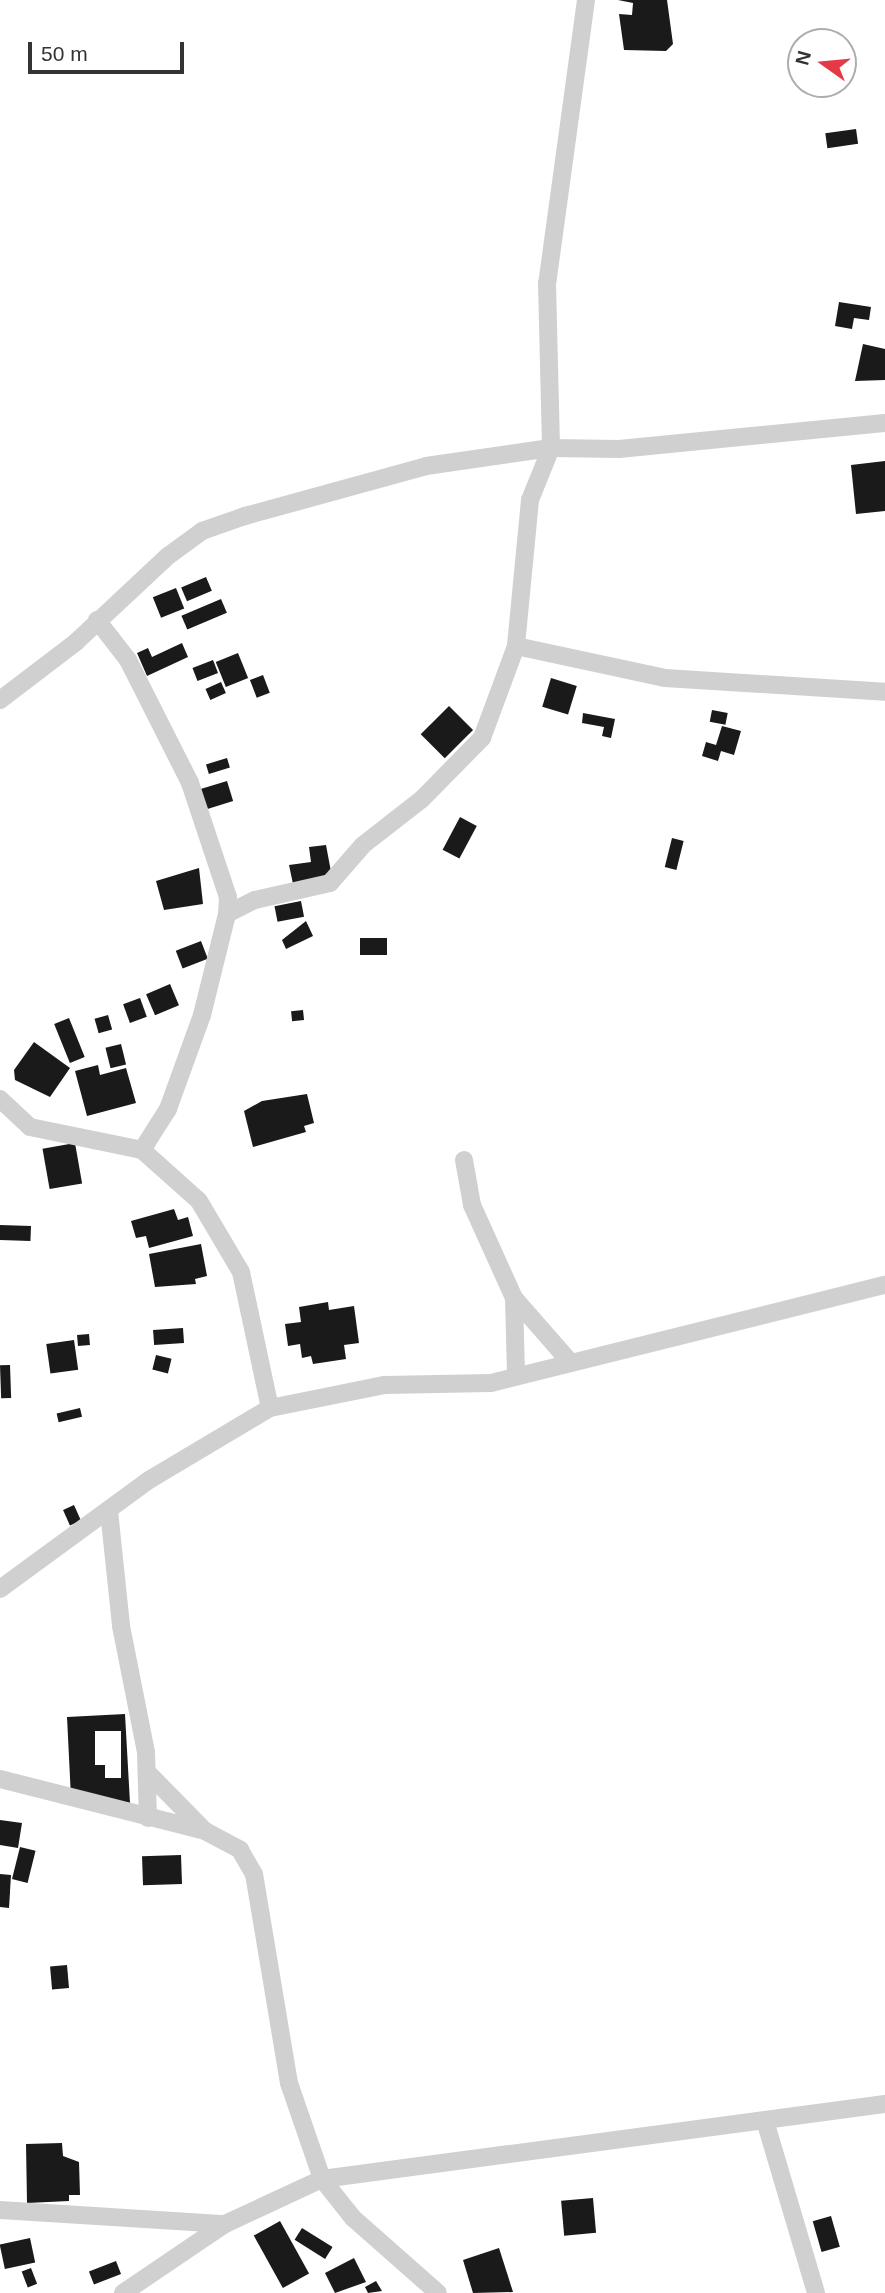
<!DOCTYPE html>
<style>
body{margin:0}
#map{position:relative;width:885px;height:2293px;overflow:hidden;background:#fff;font-family:Arial,sans-serif}
div>[style]{position:absolute}
.building>*{inset:0;background:#1a1a1a;transform-origin:0 0}
.minor>*{height:18px;margin:-9px;padding:0 9px;transform-origin:9px;border-radius:9px;background:#d0d0d0}
span{translate:-50% -50%;white-space:nowrap;text-align:center;line-height:1.15;-webkit-text-stroke:7px #fff;paint-order:stroke}
.north{position:absolute;left:787px;top:28px;width:70px;height:70px;box-sizing:border-box;background:#fff;border:2px solid #adadad;border-radius:50%;rotate:285deg;font-size:19px;font-weight:700;line-height:28px;text-align:center;color:#333}
.north::after{content:'';display:block;margin:auto;width:24px;height:32px;background:#e63946;clip-path:polygon(50% 0,100% 100%,50% 72%,0 100%)}
.scale{position:absolute;left:28px;top:42px;width:156px;height:32px;box-sizing:border-box;border:4px solid #333;border-top:0;padding-left:9px;font-size:21px;line-height:24px;white-space:nowrap;color:#333;-webkit-text-stroke:5px #fff;paint-order:stroke}
</style>
<div id="map">
<div class="building">
<div style="clip-path:polygon(618px 0,667px 0,673px 44px,666px 51px,624px 50px,619px 14px,632px 15px,633px 3px)"></div>
<div style="left:856px;top:129px;width:15px;height:31px;rotate:82deg"></div>
<div style="clip-path:polygon(839px 302px,871px 307px,869px 320px,854px 318px,852px 329px,835px 326px)"></div>
<div style="clip-path:polygon(863px 344px,885px 349px,885px 380px,855px 381px)"></div>
<div style="clip-path:polygon(885px 461px,885px 511px,856px 514px,851px 465px)"></div>
<div style="left:206px;top:577px;width:15px;height:27px;rotate:67deg"></div>
<div style="left:176px;top:588px;width:22px;height:25px;rotate:68deg"></div>
<div style="left:221px;top:599px;width:15px;height:43px;rotate:67deg"></div>
<div style="clip-path:polygon(182px 643px,188px 657px,147px 676px,137px 653px,148px 648px,152px 657px)"></div>
<div style="left:238px;top:653px;width:27px;height:24px;rotate:68deg"></div>
<div style="left:213px;top:660px;width:14px;height:22px;rotate:69deg"></div>
<div style="left:263px;top:675px;width:19px;height:14px;rotate:69deg"></div>
<div style="left:551px;top:678px;width:27px;height:30px;rotate:17deg"></div>
<div style="left:221px;top:682px;width:12px;height:17px;rotate:66deg"></div>
<div style="left:449px;top:706px;width:34px;height:40px;rotate:45deg"></div>
<div style="left:712px;top:710px;width:16px;height:12px;rotate:11deg"></div>
<div style="clip-path:polygon(583px 713px,615px 719px,611px 738px,602px 736px,604px 727px,582px 723px)"></div>
<div style="clip-path:polygon(722px 726px,741px 731px,734px 755px,721px 751px,718px 761px,702px 756px,706px 742px,716px 745px)"></div>
<div style="left:227px;top:758px;width:10px;height:22px;rotate:73deg"></div>
<div style="left:227px;top:781px;width:21px;height:31px;rotate:73deg"></div>
<div style="left:460px;top:817px;width:19px;height:37px;rotate:28deg"></div>
<div style="left:672px;top:838px;width:12px;height:30px;rotate:14deg"></div>
<div style="clip-path:polygon(326px 845px,332px 877px,293px 884px,289px 865px,311px 862px,309px 847px)"></div>
<div style="clip-path:polygon(199px 868px,203px 904px,164px 910px,156px 881px)"></div>
<div style="left:301px;top:901px;width:16px;height:27px;rotate:79deg"></div>
<div style="clip-path:polygon(306px 921px,313px 936px,286px 949px,282px 940px)"></div>
<div style="left:360px;top:938px;width:27px;height:17px"></div>
<div style="left:201px;top:941px;width:19px;height:27px;rotate:69deg"></div>
<div style="left:170px;top:984px;width:23px;height:26px;rotate:67deg"></div>
<div style="left:140px;top:998px;width:20px;height:18px;rotate:70deg"></div>
<div style="left:303px;top:1010px;width:10px;height:12px;rotate:84deg"></div>
<div style="left:108px;top:1015px;width:15px;height:14px;rotate:74deg"></div>
<div style="left:69px;top:1018px;width:42px;height:16px;rotate:68deg"></div>
<div style="clip-path:polygon(34px 1042px,70px 1068px,50px 1097px,15px 1080px,14px 1070px)"></div>
<div style="left:121px;top:1044px;width:21px;height:16px;rotate:76deg"></div>
<div style="clip-path:polygon(98px 1065px,100px 1075px,126px 1068px,136px 1103px,87px 1116px,75px 1071px)"></div>
<div style="clip-path:polygon(307px 1094px,314px 1123px,304px 1126px,306px 1132px,253px 1147px,244px 1111px,262px 1101px)"></div>
<div style="left:75px;top:1143px;width:41px;height:33px;rotate:80deg"></div>
<div style="clip-path:polygon(174px 1209px,178px 1220px,188px 1217px,193px 1236px,149px 1248px,146px 1236px,136px 1238px,131px 1221px)"></div>
<div style="left:0;top:1225px;width:31px;height:15px;rotate:2deg"></div>
<div style="clip-path:polygon(201px 1244px,207px 1276px,195px 1279px,196px 1284px,155px 1287px,149px 1254px)"></div>
<div style="clip-path:polygon(328px 1302px,329px 1310px,354px 1306px,359px 1343px,344px 1345px,346px 1359px,313px 1364px,311px 1356px,302px 1358px,300px 1344px,288px 1346px,285px 1324px,301px 1322px,299px 1307px)"></div>
<div style="left:183px;top:1328px;width:15px;height:30px;rotate:86deg"></div>
<div style="left:89px;top:1334px;width:11px;height:12px;rotate:85deg"></div>
<div style="left:74px;top:1340px;width:30px;height:28px;rotate:82deg"></div>
<div style="left:156px;top:1355px;width:16px;height:15px;rotate:14deg"></div>
<div style="left:10px;top:1365px;width:33px;height:10px;rotate:88deg"></div>
<div style="left:80px;top:1408px;width:9px;height:24px;rotate:77deg"></div>
<div style="left:74px;top:1505px;width:17px;height:12px;rotate:66deg"></div>
<div style="clip-path:polygon(evenodd,125px 1714px,130px 1803px,71px 1798px,67px 1717px,125px 1714px,95px 1731px,121px 1731px,121px 1778px,105px 1778px,105px 1765px,95px 1765px,95px 1731px)"></div>
<div style="clip-path:polygon(0 1820px,22px 1823px,18px 1848px,0 1845px)"></div>
<div style="left:20px;top:1847px;width:16px;height:33px;rotate:14deg"></div>
<div style="left:181px;top:1855px;width:29px;height:39px;rotate:88deg"></div>
<div style="clip-path:polygon(0 1874px,11px 1875px,9px 1908px,0 1907px)"></div>
<div style="left:67px;top:1965px;width:23px;height:17px;rotate:85deg"></div>
<div style="clip-path:polygon(62px 2143px,63px 2156px,79px 2162px,80px 2195px,69px 2195px,69px 2201px,27px 2203px,26px 2144px)"></div>
<div style="left:593px;top:2198px;width:35px;height:32px;rotate:85deg"></div>
<div style="left:831px;top:2216px;width:32px;height:19px;rotate:74deg"></div>
<div style="left:280px;top:2221px;width:60px;height:30px;rotate:61deg"></div>
<div style="left:302px;top:2228px;width:36px;height:14px;rotate:32deg"></div>
<div style="left:30px;top:2238px;width:25px;height:31px;rotate:78deg"></div>
<div style="clip-path:polygon(499px 2248px,513px 2292px,473px 2293px,463px 2260px)"></div>
<div style="clip-path:polygon(354px 2258px,366px 2282px,335px 2293px,325px 2273px)"></div>
<div style="left:116px;top:2261px;width:14px;height:29px;rotate:69deg"></div>
<div style="left:31px;top:2268px;width:17px;height:10px;rotate:69deg"></div>
<div style="clip-path:polygon(376px 2281px,382px 2291px,368px 2293px,365px 2287px)"></div>
</div>
<div class="minor">
<div style="left:586px;top:0;width:286px;rotate:97.8deg"></div>
<div style="left:547px;top:283px;width:165px;rotate:88.6deg"></div>
<div style="left:551px;top:448px;width:56px;rotate:112deg"></div>
<div style="left:530px;top:500px;width:147px;rotate:95.5deg"></div>
<div style="left:516px;top:646px;width:152px;rotate:12.1deg"></div>
<div style="left:665px;top:678px;width:220px;rotate:3.6deg"></div>
<div style="left:97px;top:620px;width:51px;rotate:52.2deg"></div>
<div style="left:128px;top:660px;width:138px;rotate:63.2deg"></div>
<div style="left:190px;top:783px;width:120px;rotate:71.6deg"></div>
<div style="left:228px;top:897px;width:17px;rotate:93deg"></div>
<div style="left:0;top:700px;width:96px;rotate:-37.3deg"></div>
<div style="left:76px;top:642px;width:126px;rotate:-43.1deg"></div>
<div style="left:168px;top:556px;width:42px;rotate:-36.3deg"></div>
<div style="left:202px;top:531px;width:46px;rotate:-19.2deg"></div>
<div style="left:245px;top:516px;width:188px;rotate:-15.4deg"></div>
<div style="left:426px;top:466px;width:126px;rotate:-8.2deg"></div>
<div style="left:551px;top:448px;width:68px;rotate:0.8deg"></div>
<div style="left:619px;top:449px;width:267px;rotate:-5.6deg"></div>
<div style="left:0;top:1099px;width:41px;rotate:43deg"></div>
<div style="left:30px;top:1127px;width:114px;rotate:11.6deg"></div>
<div style="left:142px;top:1150px;width:76px;rotate:41.8deg"></div>
<div style="left:199px;top:1201px;width:82px;rotate:59.4deg"></div>
<div style="left:241px;top:1272px;width:139px;rotate:78deg"></div>
<div style="left:142px;top:1150px;width:49px;rotate:-57.6deg"></div>
<div style="left:168px;top:1109px;width:100px;rotate:-70.1deg"></div>
<div style="left:202px;top:1015px;width:104px;rotate:-76.1deg"></div>
<div style="left:227px;top:914px;width:31px;rotate:-27deg"></div>
<div style="left:255px;top:900px;width:77px;rotate:-12.8deg"></div>
<div style="left:330px;top:883px;width:50px;rotate:-49deg"></div>
<div style="left:363px;top:845px;width:75px;rotate:-37.9deg"></div>
<div style="left:422px;top:799px;width:86px;rotate:-45.5deg"></div>
<div style="left:482px;top:738px;width:98px;rotate:-69.7deg"></div>
<div style="left:464px;top:1160px;width:46px;rotate:79.9deg"></div>
<div style="left:472px;top:1205px;width:102px;rotate:65.7deg"></div>
<div style="left:514px;top:1298px;width:78px;rotate:88.5deg"></div>
<div style="left:514px;top:1298px;width:86px;rotate:48.8deg"></div>
<div style="left:109px;top:1511px;width:116px;rotate:84deg"></div>
<div style="left:121px;top:1626px;width:128px;rotate:78.8deg"></div>
<div style="left:146px;top:1752px;width:66px;rotate:88.3deg"></div>
<div style="left:0;top:1589px;width:185px;rotate:-36.2deg"></div>
<div style="left:149px;top:1480px;width:141px;rotate:-30.8deg"></div>
<div style="left:270px;top:1408px;width:116px;rotate:-11.4deg"></div>
<div style="left:384px;top:1385px;width:107px;rotate:-1.1deg"></div>
<div style="left:491px;top:1383px;width:406px;rotate:-14deg"></div>
<div style="left:148px;top:1773px;width:81px;rotate:45.5deg"></div>
<div style="left:0;top:1779px;width:211px;rotate:14.2deg"></div>
<div style="left:205px;top:1831px;width:40px;rotate:28deg"></div>
<div style="left:240px;top:1850px;width:28px;rotate:60deg"></div>
<div style="left:254px;top:1874px;width:212px;rotate:80.5deg"></div>
<div style="left:289px;top:2083px;width:102px;rotate:71deg"></div>
<div style="left:322px;top:2179px;width:50px;rotate:51.5deg"></div>
<div style="left:353px;top:2218px;width:113px;rotate:41.4deg"></div>
<div style="left:766px;top:2124px;width:176px;rotate:73.5deg"></div>
<div style="left:0;top:2210px;width:225px;rotate:3.6deg"></div>
<div style="left:123px;top:2293px;width:123px;rotate:-34.1deg"></div>
<div style="left:225px;top:2224px;width:107px;rotate:-24.9deg"></div>
<div style="left:322px;top:2179px;width:568px;rotate:-7.59deg"></div>
</div>
<div class="north">N</div>
<div class="scale">50 m</div>
</div>
